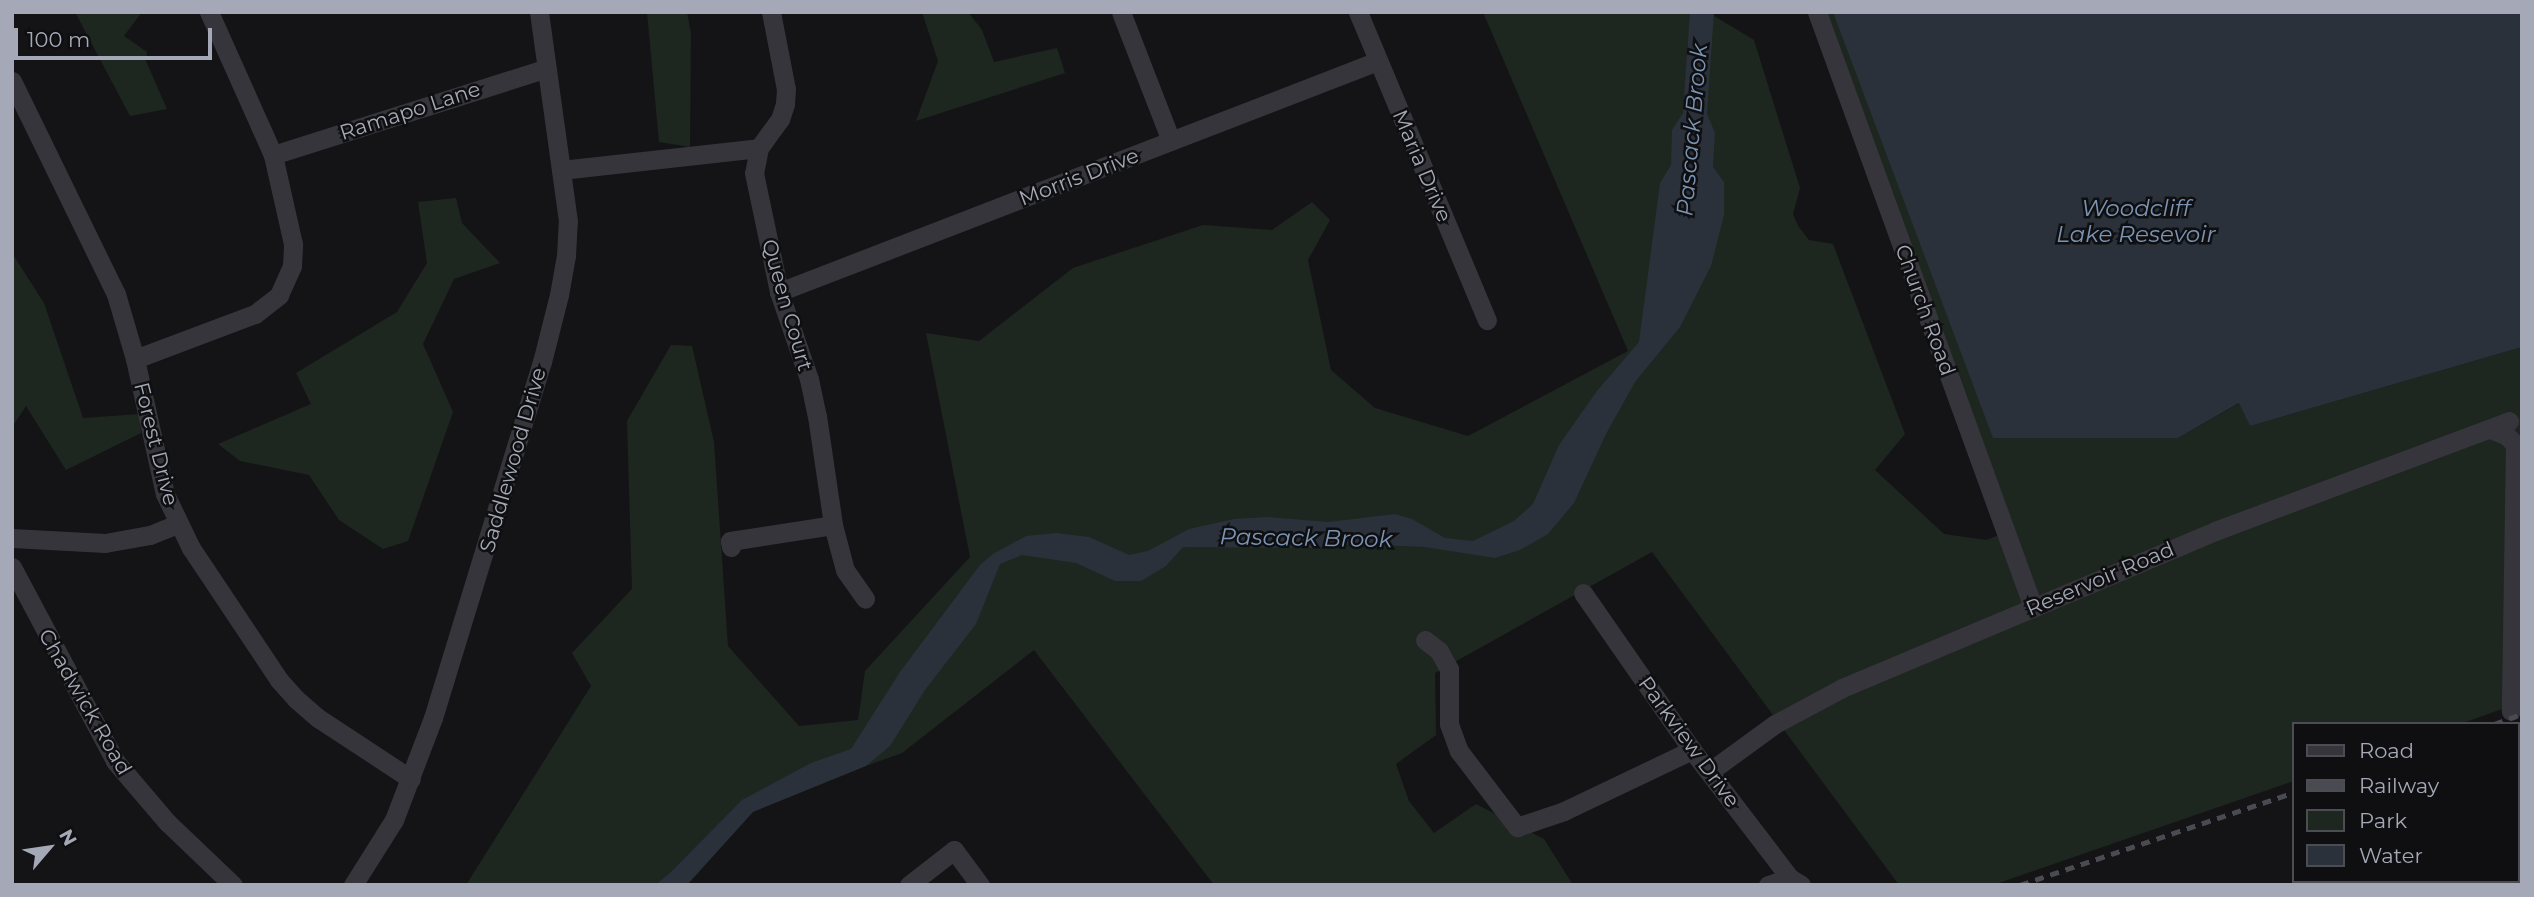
<!DOCTYPE html>
<style>
body{margin:0}
#map{position:relative;width:2534px;height:897px;overflow:hidden;background:#141416;font-family:Montserrat,sans-serif}
div>[style]{position:absolute}
.green>*{inset:0;background:#1e2620}
.water>*{inset:0;background:#2a313a}
.minor>*{height:19px;margin:-9.5px;padding:0 9.5px;transform-origin:9.5px;border-radius:9.5px;background:#35353b}
.rail>*{height:4.5px;margin-top:-2.25px;transform-origin:0;background:repeating-linear-gradient(90deg,#4a4b52 0 9px,transparent 0 16px)}
span{translate:-50% -50%;white-space:nowrap;text-align:center;line-height:1.15;-webkit-text-stroke:5px #0f0f11;paint-order:stroke}
.street-label{font-size:21px;color:#a5a9b7}
.water-label{font-size:23px;color:#7b94b3;font-style:italic}
.frame{position:absolute;inset:0;border:14px solid #a5a9b7;pointer-events:none}
.legend{position:absolute;left:2292px;top:722px;width:228px;height:161px;box-sizing:border-box;background:#0f0f11;border:2px solid #4b4d53;margin:0;padding:9px 12px;list-style:none;font-size:21px;color:#a5a9b7}
.legend li{display:flex;align-items:center;gap:14px;height:35px}
.legend b{width:35px;border:2px solid #4b4d53}
.north{position:absolute;left:14px;top:813px;width:70px;height:70px;-webkit-text-stroke:5px #0f0f11;paint-order:stroke;rotate:61deg;font-size:19px;font-weight:700;line-height:28px;text-align:center;color:#a5a9b7}
.north::after{content:'';display:block;margin:auto;width:24px;height:32px;background:#a5a9b7;clip-path:polygon(50% 0,100% 100%,50% 72%,0 100%)}
.scale{position:absolute;left:14px;top:28px;width:198px;height:32px;box-sizing:border-box;border:4px solid #a5a9b7;border-top:0;padding-left:9px;font-size:21px;line-height:24px;white-space:nowrap;color:#a5a9b7;-webkit-text-stroke:5px #0f0f11;paint-order:stroke}
</style>
<div id="map">
<div class="green">
<div style="clip-path:polygon(75px 12px,142px 12px,124px 36px,147px 52px,146px 61px,167px 109px,130px 116px)"></div>
<div style="clip-path:polygon(647px 12px,687px 12px,691px 33px,690px 147px,659px 142px)"></div>
<div style="clip-path:polygon(922px 12px,968px 12px,982px 30px,994px 62px,1057px 48px,1065px 73px,916px 121px,938px 61px)"></div>
<div style="clip-path:polygon(1483px 12px,1714px 12px,1714px 16px,1754px 40px,1800px 188px,1793px 214px,1798px 226px,1809px 240px,1833px 244px,1905px 434px,1875px 470px,1944px 534px,1986px 540px,2005px 533px,1817px 12px,1833px 12px,2178px 438px,2240px 403px,2250px 426px,2522px 347px,2522px 702px,2460px 724px,2294px 724px,2294px 781px,1993px 885px,1899px 885px,1652px 552px,1435px 673px,1436px 735px,1396px 764px,1409px 801px,1434px 833px,1476px 804px,1544px 839px,1573px 885px,1214px 885px,1034px 650px,902px 753px,866px 766px,838px 770px,811px 763px,655px 885px,466px 885px,591px 686px,572px 653px,632px 589px,627px 421px,671px 345px,692px 346px,714px 442px,728px 646px,799px 726px,858px 720px,865px 671px,970px 557px,926px 333px,979px 341px,1073px 268px,1203px 225px,1272px 230px,1312px 202px,1330px 220px,1308px 260px,1331px 370px,1375px 408px,1468px 436px,1628px 351px)"></div>
<div style="clip-path:polygon(456px 198px,462px 223px,500px 263px,454px 279px,423px 344px,453px 412px,408px 541px,383px 549px,339px 520px,309px 475px,240px 461px,218px 444px,311px 404px,296px 373px,397px 312px,427px 263px,418px 202px)"></div>
<div style="clip-path:polygon(12px 253px,44px 303px,83px 418px,140px 414px,141px 433px,66px 470px,26px 406px,12px 427px)"></div>
</div>
<div class="water">
<div style="clip-path:polygon(1690px 12px,1714px 12px,1707px 114px,1715px 133px,1713px 167px,1724px 182px,1724px 215px,1711px 266px,1680px 327px,1635px 382px,1606px 434px,1574px 503px,1548px 534px,1520px 550px,1495px 558px,1425px 547px,1354px 544px,1314px 548px,1183px 547px,1166px 566px,1141px 581px,1115px 581px,1076px 563px,1022px 555px,1000px 564px,976px 624px,925px 690px,890px 746px,866px 766px,753px 812px,687px 885px,655px 885px,671px 872px,742px 800px,811px 763px,851px 749px,900px 672px,980px 565px,993px 554px,1026px 536px,1056px 533px,1089px 537px,1129px 555px,1148px 551px,1189px 529px,1234px 519px,1268px 517px,1328px 522px,1395px 514px,1412px 519px,1445px 538px,1473px 541px,1514px 521px,1533px 504px,1559px 445px,1597px 391px,1639px 342px,1660px 183px,1671px 165px,1672px 130px,1683px 113px)"></div>
<div style="clip-path:polygon(1833px 12px,2522px 12px,2522px 347px,2250px 426px,2239px 403px,2178px 438px,1993px 438px)"></div>
</div>
<div class="minor">
<div style="left:771px;top:12px;width:78px;rotate:79deg"></div>
<div style="left:786px;top:89px;width:15px;rotate:94deg"></div>
<div style="left:785px;top:104px;width:16px;rotate:108deg"></div>
<div style="left:780px;top:119px;width:36px;rotate:126deg"></div>
<div style="left:759px;top:148px;width:25px;rotate:101deg"></div>
<div style="left:754px;top:173px;width:122px;rotate:78.1deg"></div>
<div style="left:779px;top:292px;width:92px;rotate:71deg"></div>
<div style="left:809px;top:379px;width:38px;rotate:78deg"></div>
<div style="left:817px;top:416px;width:110px;rotate:81.6deg"></div>
<div style="left:833px;top:525px;width:47px;rotate:75.1deg"></div>
<div style="left:845px;top:570px;width:35px;rotate:55deg"></div>
<div style="left:1121px;top:12px;width:138px;rotate:68.8deg"></div>
<div style="left:1358px;top:12px;width:334px;rotate:67.3deg"></div>
<div style="left:1817px;top:12px;width:633px;rotate:70.05deg"></div>
<div style="left:12px;top:81px;width:237px;rotate:64deg"></div>
<div style="left:116px;top:294px;width:68px;rotate:73.7deg"></div>
<div style="left:135px;top:359px;width:138px;rotate:77.5deg"></div>
<div style="left:165px;top:494px;width:60px;rotate:64.3deg"></div>
<div style="left:191px;top:548px;width:159px;rotate:56.3deg"></div>
<div style="left:279px;top:680px;width:25px;rotate:48deg"></div>
<div style="left:296px;top:699px;width:29px;rotate:41deg"></div>
<div style="left:318px;top:718px;width:111px;rotate:33.3deg"></div>
<div style="left:273px;top:155px;width:287px;rotate:-17.6deg"></div>
<div style="left:561px;top:170px;width:199px;rotate:-6.3deg"></div>
<div style="left:779px;top:292px;width:642px;rotate:-21.09deg"></div>
<div style="left:135px;top:359px;width:128px;rotate:-20.6deg"></div>
<div style="left:255px;top:314px;width:31px;rotate:-38deg"></div>
<div style="left:279px;top:295px;width:32px;rotate:-66deg"></div>
<div style="left:292px;top:266px;width:22px;rotate:-87deg"></div>
<div style="left:293px;top:244px;width:91px;rotate:-102.7deg"></div>
<div style="left:273px;top:155px;width:157px;rotate:-114.1deg"></div>
<div style="left:2490px;top:429px;width:17px;rotate:21deg"></div>
<div style="left:2506px;top:435px;width:13px;rotate:45deg"></div>
<div style="left:2515px;top:444px;width:267px;rotate:90.9deg"></div>
<div style="left:12px;top:538px;width:93px;rotate:3.1deg"></div>
<div style="left:105px;top:543px;width:46px;rotate:-10.1deg"></div>
<div style="left:150px;top:535px;width:29px;rotate:-22deg"></div>
<div style="left:731px;top:547px;width:6px;rotate:-99deg"></div>
<div style="left:730px;top:541px;width:104px;rotate:-8.8deg"></div>
<div style="left:12px;top:567px;width:220px;rotate:62deg"></div>
<div style="left:115px;top:761px;width:80px;rotate:49.6deg"></div>
<div style="left:167px;top:822px;width:91px;rotate:43.7deg"></div>
<div style="left:1583px;top:593px;width:191px;rotate:55.2deg"></div>
<div style="left:1692px;top:750px;width:161px;rotate:52.6deg"></div>
<div style="left:1790px;top:878px;width:13px;rotate:32deg"></div>
<div style="left:1425px;top:640px;width:18px;rotate:38deg"></div>
<div style="left:1439px;top:651px;width:21px;rotate:61deg"></div>
<div style="left:1449px;top:669px;width:55px;rotate:90deg"></div>
<div style="left:1449px;top:724px;width:29px;rotate:70deg"></div>
<div style="left:1459px;top:751px;width:96px;rotate:52.7deg"></div>
<div style="left:1517px;top:827px;width:50px;rotate:-18.8deg"></div>
<div style="left:1564px;top:811px;width:142px;rotate:-25.5deg"></div>
<div style="left:1709px;top:772px;width:82px;rotate:-36deg"></div>
<div style="left:1775px;top:724px;width:76px;rotate:-28.2deg"></div>
<div style="left:1842px;top:688px;width:405px;rotate:-22.8deg"></div>
<div style="left:2215px;top:531px;width:314px;rotate:-20.5deg"></div>
<div style="left:2518px;top:834px;width:4px;rotate:-14deg"></div>
<div style="left:353px;top:885px;width:77px;rotate:-57.8deg"></div>
<div style="left:394px;top:820px;width:109px;rotate:-69.1deg"></div>
<div style="left:433px;top:718px;width:372px;rotate:-73deg"></div>
<div style="left:542px;top:362px;width:69px;rotate:-75.8deg"></div>
<div style="left:559px;top:295px;width:40px;rotate:-80deg"></div>
<div style="left:566px;top:256px;width:35px;rotate:-87deg"></div>
<div style="left:568px;top:221px;width:211px;rotate:-97.9deg"></div>
<div style="left:909px;top:885px;width:57px;rotate:-37.9deg"></div>
<div style="left:954px;top:850px;width:44px;rotate:53.4deg"></div>
<div style="left:1768px;top:885px;width:23px;rotate:-18deg"></div>
<div style="left:2375px;top:885px;width:10px;rotate:-24deg"></div>
</div>
<div class="rail">
<div style="left:2494px;top:724px;width:30px;rotate:-20deg"></div>
<div style="left:2020px;top:885px;width:289px;rotate:-18.7deg"></div>
</div>
<div class="street-label">
<span style="left:410px;top:111px;rotate:-18deg">Ramapo Lane</span>
<span style="left:1422px;top:166px;rotate:67deg">Maria Drive</span>
<span style="left:1079px;top:177px;rotate:-21deg">Morris Drive</span>
<span style="left:787px;top:305px;rotate:74deg">Queen Court</span>
<span style="left:1925px;top:310px;rotate:70deg">Church Road</span>
<span style="left:156px;top:444px;rotate:76deg">Forest Drive</span>
<span style="left:513px;top:460px;rotate:-74deg">Saddlewood Drive</span>
<span style="left:2100px;top:579px;rotate:-23deg">Reservoir Road</span>
<span style="left:85px;top:702px;rotate:60deg">Chadwick Road</span>
<span style="left:1689px;top:742px;rotate:54deg">Parkview Drive</span>
</div>
<div class="water-label">
<span style="left:1692px;top:130px;rotate:-85deg">Pascack Brook</span>
<span style="left:2136px;top:221px">Woodcliff<br>Lake Resevoir</span>
<span style="left:1306px;top:538px;rotate:1deg">Pascack Brook</span>
</div>
<div class="frame"></div>
<ul class="legend">
<li><b style="height:9px;background:#35353b"></b>Road</li>
<li><b style="height:9px;background:#4a4b52"></b>Railway</li>
<li><b style="height:19px;background:#1e2620"></b>Park</li>
<li><b style="height:19px;background:#2a313a"></b>Water</li>
</ul>
<div class="north">N</div>
<div class="scale">100 m</div>
</div>
